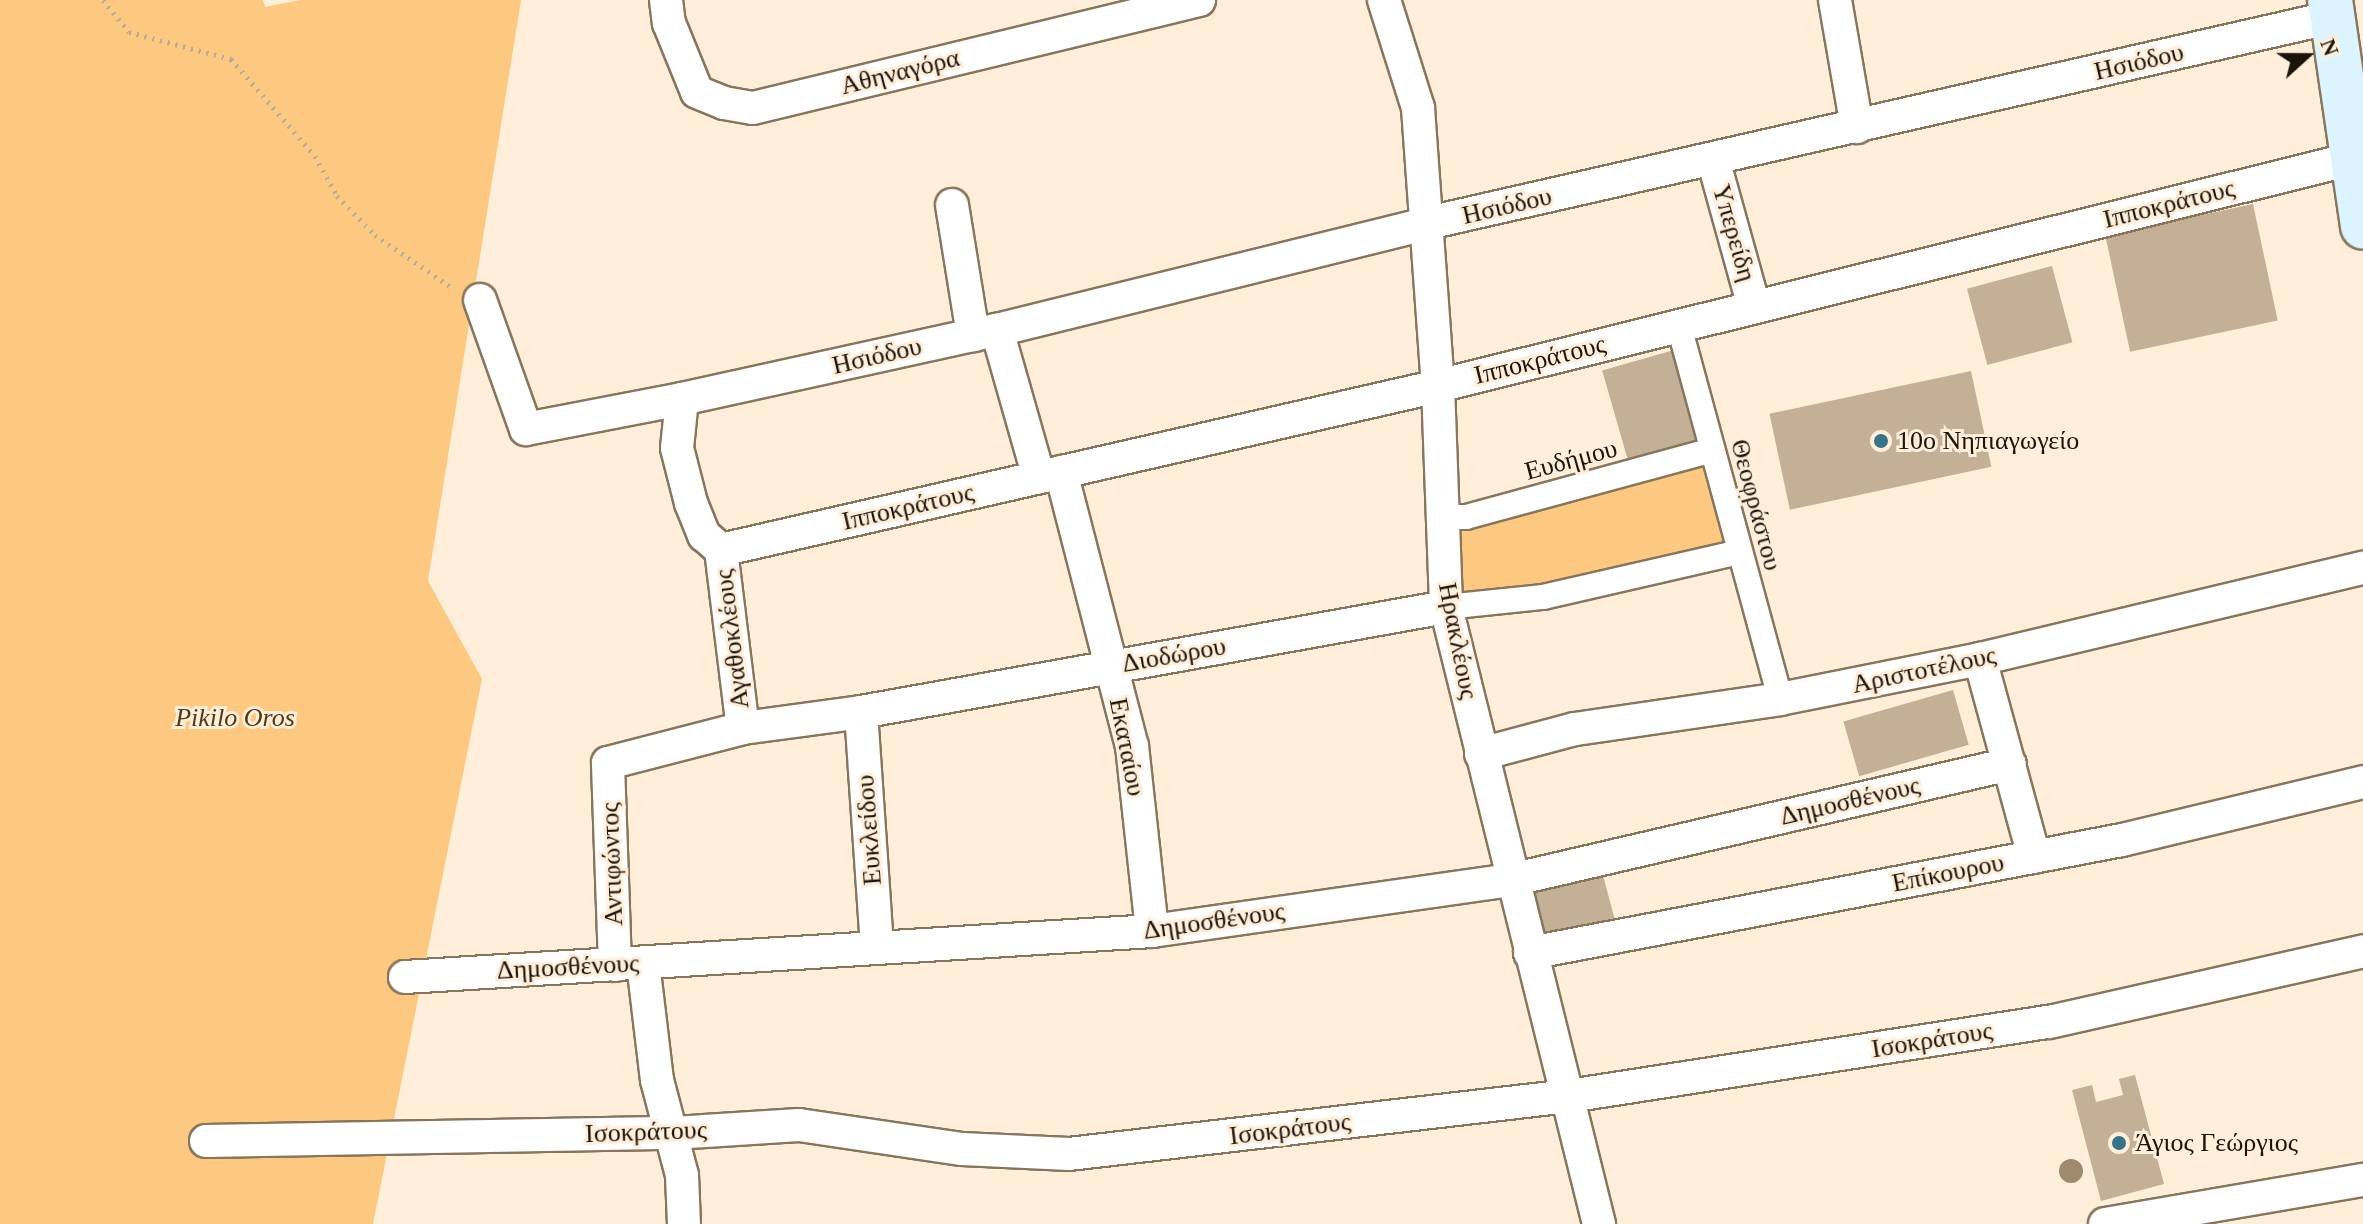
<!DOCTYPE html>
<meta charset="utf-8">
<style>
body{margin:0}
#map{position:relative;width:2363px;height:1224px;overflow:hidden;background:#ffeed9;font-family:Georgia,serif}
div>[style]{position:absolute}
.green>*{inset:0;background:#fdc981}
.building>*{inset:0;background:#c3b096;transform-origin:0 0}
.path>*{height:5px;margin-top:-2.5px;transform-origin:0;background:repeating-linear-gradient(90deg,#b9ab9a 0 2px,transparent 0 8px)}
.roads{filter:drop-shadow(2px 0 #87755c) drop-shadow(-2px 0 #87755c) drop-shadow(0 2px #87755c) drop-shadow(0 -2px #87755c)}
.pedestrian>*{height:24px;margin:-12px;padding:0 12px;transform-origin:12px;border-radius:12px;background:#fff}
.minor>*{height:32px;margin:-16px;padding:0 16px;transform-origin:16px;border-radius:16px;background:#fff}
.secondary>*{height:44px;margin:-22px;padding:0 22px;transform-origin:22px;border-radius:22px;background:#dbf4fd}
.trees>*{width:24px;height:24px;margin:-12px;border-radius:50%;background:#9f8a6d}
.dots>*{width:22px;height:22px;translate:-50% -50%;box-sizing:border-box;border:4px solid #ffeed9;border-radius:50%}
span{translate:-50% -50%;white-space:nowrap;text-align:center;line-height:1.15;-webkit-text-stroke:6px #ffeed9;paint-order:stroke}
.street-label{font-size:26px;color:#1b140a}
.poi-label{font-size:26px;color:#1b140a}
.left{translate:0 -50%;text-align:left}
.park-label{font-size:26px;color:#513914;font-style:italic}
.north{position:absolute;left:2267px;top:16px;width:80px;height:80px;-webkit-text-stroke:6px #ffeed9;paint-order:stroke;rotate:69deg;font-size:22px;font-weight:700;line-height:32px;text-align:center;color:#1b140a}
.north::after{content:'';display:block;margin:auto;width:28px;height:36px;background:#1b140a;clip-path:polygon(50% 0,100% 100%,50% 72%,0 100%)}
</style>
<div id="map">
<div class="green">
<div style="clip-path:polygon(0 0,263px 0,265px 7px,300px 0,521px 0,428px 581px,482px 679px,373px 1224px,0 1224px)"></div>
<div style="clip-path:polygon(1712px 450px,1740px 552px,1446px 607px,1442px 517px)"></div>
</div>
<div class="building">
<div style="left:2253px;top:204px;width:119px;height:151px;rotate:78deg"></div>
<div style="left:2052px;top:266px;width:79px;height:88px;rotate:75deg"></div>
<div style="left:1681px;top:348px;width:103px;height:82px;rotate:74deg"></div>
<div style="left:1971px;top:371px;width:98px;height:206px;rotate:78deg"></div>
<div style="left:1953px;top:690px;width:57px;height:114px;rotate:74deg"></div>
<div style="left:1601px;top:868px;width:52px;height:77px;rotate:75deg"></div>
<div style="clip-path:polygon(2135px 1075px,2164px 1184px,2101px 1201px,2072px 1090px,2092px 1085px,2096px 1102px,2123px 1095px,2119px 1079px)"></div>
</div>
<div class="path">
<div style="left:103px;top:0;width:41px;rotate:50.9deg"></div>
<div style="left:129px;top:32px;width:106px;rotate:14.8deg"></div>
<div style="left:231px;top:59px;width:128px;rotate:49.1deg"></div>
<div style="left:315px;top:156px;width:46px;rotate:61.2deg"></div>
<div style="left:337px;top:196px;width:54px;rotate:45.7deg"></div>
<div style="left:375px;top:235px;width:92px;rotate:34.4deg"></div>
</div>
<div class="roads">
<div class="pedestrian">
<div style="left:1679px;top:326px;width:386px;rotate:74.8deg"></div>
<div style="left:1442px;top:517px;width:24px"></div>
<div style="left:1466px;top:517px;width:255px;rotate:-15.2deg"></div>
<div style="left:1446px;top:607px;width:98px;rotate:-5.9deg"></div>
<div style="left:1543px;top:597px;width:202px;rotate:-12.9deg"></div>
</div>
<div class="minor">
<div style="left:666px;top:0;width:23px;rotate:83deg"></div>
<div style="left:669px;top:23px;width:74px;rotate:67.9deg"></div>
<div style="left:697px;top:92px;width:29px;rotate:22deg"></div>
<div style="left:724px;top:103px;width:29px;rotate:10deg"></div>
<div style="left:753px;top:108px;width:459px;rotate:-13.6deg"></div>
<div style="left:1384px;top:0;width:113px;rotate:72.5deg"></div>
<div style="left:1418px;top:108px;width:279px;rotate:85.9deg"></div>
<div style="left:1438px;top:386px;width:221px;rotate:87.9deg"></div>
<div style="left:1446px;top:607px;width:636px;rotate:76.07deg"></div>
<div style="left:1835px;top:0;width:129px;rotate:80.2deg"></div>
<div style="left:1713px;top:159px;width:154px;rotate:74.5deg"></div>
<div style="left:952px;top:205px;width:132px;rotate:80.8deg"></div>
<div style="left:480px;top:300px;width:137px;rotate:70.4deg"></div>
<div style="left:526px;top:429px;width:159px;rotate:-10.9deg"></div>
<div style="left:682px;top:399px;width:322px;rotate:-12.4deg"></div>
<div style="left:997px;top:330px;width:444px;rotate:-13.9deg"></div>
<div style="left:1428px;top:223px;width:928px;rotate:-12.82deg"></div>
<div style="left:997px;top:330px;width:153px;rotate:74.1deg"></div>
<div style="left:682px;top:399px;width:49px;rotate:95.8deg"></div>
<div style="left:677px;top:448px;width:57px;rotate:75.7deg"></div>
<div style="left:691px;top:503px;width:35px;rotate:68deg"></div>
<div style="left:704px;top:535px;width:23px;rotate:41deg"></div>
<div style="left:1061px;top:472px;width:283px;rotate:75.5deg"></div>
<div style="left:1132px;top:746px;width:186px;rotate:83.8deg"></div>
<div style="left:721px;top:550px;width:736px;rotate:-12.88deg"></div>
<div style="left:1438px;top:386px;width:945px;rotate:-13.96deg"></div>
<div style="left:721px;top:550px;width:179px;rotate:83deg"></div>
<div style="left:1980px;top:659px;width:205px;rotate:74.7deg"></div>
<div style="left:861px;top:712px;width:236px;rotate:86.1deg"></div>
<div style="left:1481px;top:754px;width:97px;rotate:-14.9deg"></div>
<div style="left:1575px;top:729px;width:207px;rotate:-8.3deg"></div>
<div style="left:1780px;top:699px;width:204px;rotate:-11.3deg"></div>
<div style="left:1980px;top:659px;width:394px;rotate:-13.4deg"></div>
<div style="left:1530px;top:953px;width:603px;rotate:-10.81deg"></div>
<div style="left:2122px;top:840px;width:248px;rotate:-13.5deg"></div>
<div style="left:643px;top:963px;width:118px;rotate:83.2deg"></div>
<div style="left:657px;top:1080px;width:98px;rotate:75.3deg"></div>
<div style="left:682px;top:1175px;width:49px;rotate:87.7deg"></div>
<div style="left:615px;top:965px;width:202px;rotate:-92deg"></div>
<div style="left:608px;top:763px;width:139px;rotate:-14.5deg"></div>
<div style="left:743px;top:728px;width:119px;rotate:-7.7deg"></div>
<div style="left:861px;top:712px;width:594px;rotate:-10.18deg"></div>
<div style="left:405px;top:977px;width:748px;rotate:-3.52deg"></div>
<div style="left:1152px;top:931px;width:363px;rotate:-8.1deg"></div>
<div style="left:1511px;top:880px;width:512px;rotate:-13.09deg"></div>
<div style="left:206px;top:1141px;width:468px;rotate:-1deg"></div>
<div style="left:674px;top:1133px;width:125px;rotate:-3.7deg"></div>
<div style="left:799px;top:1125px;width:165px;rotate:8.4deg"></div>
<div style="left:962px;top:1149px;width:107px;rotate:2.7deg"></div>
<div style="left:1069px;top:1154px;width:503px;rotate:-6.62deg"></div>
<div style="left:1569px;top:1096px;width:486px;rotate:-8.8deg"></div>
<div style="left:2049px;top:1022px;width:322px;rotate:-12.7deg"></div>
<div style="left:2105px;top:1224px;width:262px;rotate:-9.7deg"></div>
</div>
<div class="secondary">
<div style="left:2330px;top:0;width:229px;rotate:81.7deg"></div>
</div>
</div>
<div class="trees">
<div style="left:2071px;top:1171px"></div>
</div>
<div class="dots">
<div style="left:1881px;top:441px;background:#367389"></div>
<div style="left:2119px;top:1143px;background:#367389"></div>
</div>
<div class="street-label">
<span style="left:2139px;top:62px;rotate:-13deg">Ησιόδου</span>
<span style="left:900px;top:72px;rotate:-14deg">Αθηναγόρα</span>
<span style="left:2169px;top:204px;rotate:-14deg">Ιπποκράτους</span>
<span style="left:1507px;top:206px;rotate:-13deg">Ησιόδου</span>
<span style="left:1734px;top:233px;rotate:74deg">Υπερείδη</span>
<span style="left:877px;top:356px;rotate:-13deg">Ησιόδου</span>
<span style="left:1540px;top:360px;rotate:-14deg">Ιπποκράτους</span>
<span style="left:1571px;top:460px;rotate:-15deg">Ευδήμου</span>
<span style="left:1756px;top:505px;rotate:75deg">Θεοφράστου</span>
<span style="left:908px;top:507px;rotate:-13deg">Ιπποκράτους</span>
<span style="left:732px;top:639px;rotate:-97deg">Αγαθοκλέους</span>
<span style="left:1458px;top:641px;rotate:79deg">Ηρακλέους</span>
<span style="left:1174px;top:655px;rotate:-10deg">Διοδώρου</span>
<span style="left:1924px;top:670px;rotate:-12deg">Αριστοτέλους</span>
<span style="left:1127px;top:747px;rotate:79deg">Εκαταίου</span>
<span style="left:1850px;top:801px;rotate:-13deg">Δημοσθένους</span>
<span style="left:869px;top:830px;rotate:-94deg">Ευκλείδου</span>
<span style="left:612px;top:864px;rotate:-92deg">Αντιφώντος</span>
<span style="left:1948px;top:873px;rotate:-11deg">Επίκουρου</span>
<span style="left:1214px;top:921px;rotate:-8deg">Δημοσθένους</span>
<span style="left:568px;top:967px;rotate:-3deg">Δημοσθένους</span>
<span style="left:1932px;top:1040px;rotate:-9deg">Ισοκράτους</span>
<span style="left:1290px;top:1129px;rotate:-7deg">Ισοκράτους</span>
<span style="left:646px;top:1132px;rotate:-2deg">Ισοκράτους</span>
</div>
<div class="poi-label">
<span class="left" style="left:1897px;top:441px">10ο Νηπιαγωγείο</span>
<span class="left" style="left:2135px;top:1143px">Άγιος Γεώργιος</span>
</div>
<div class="park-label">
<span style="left:235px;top:718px">Pikilo Oros</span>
</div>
<div class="north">N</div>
</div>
